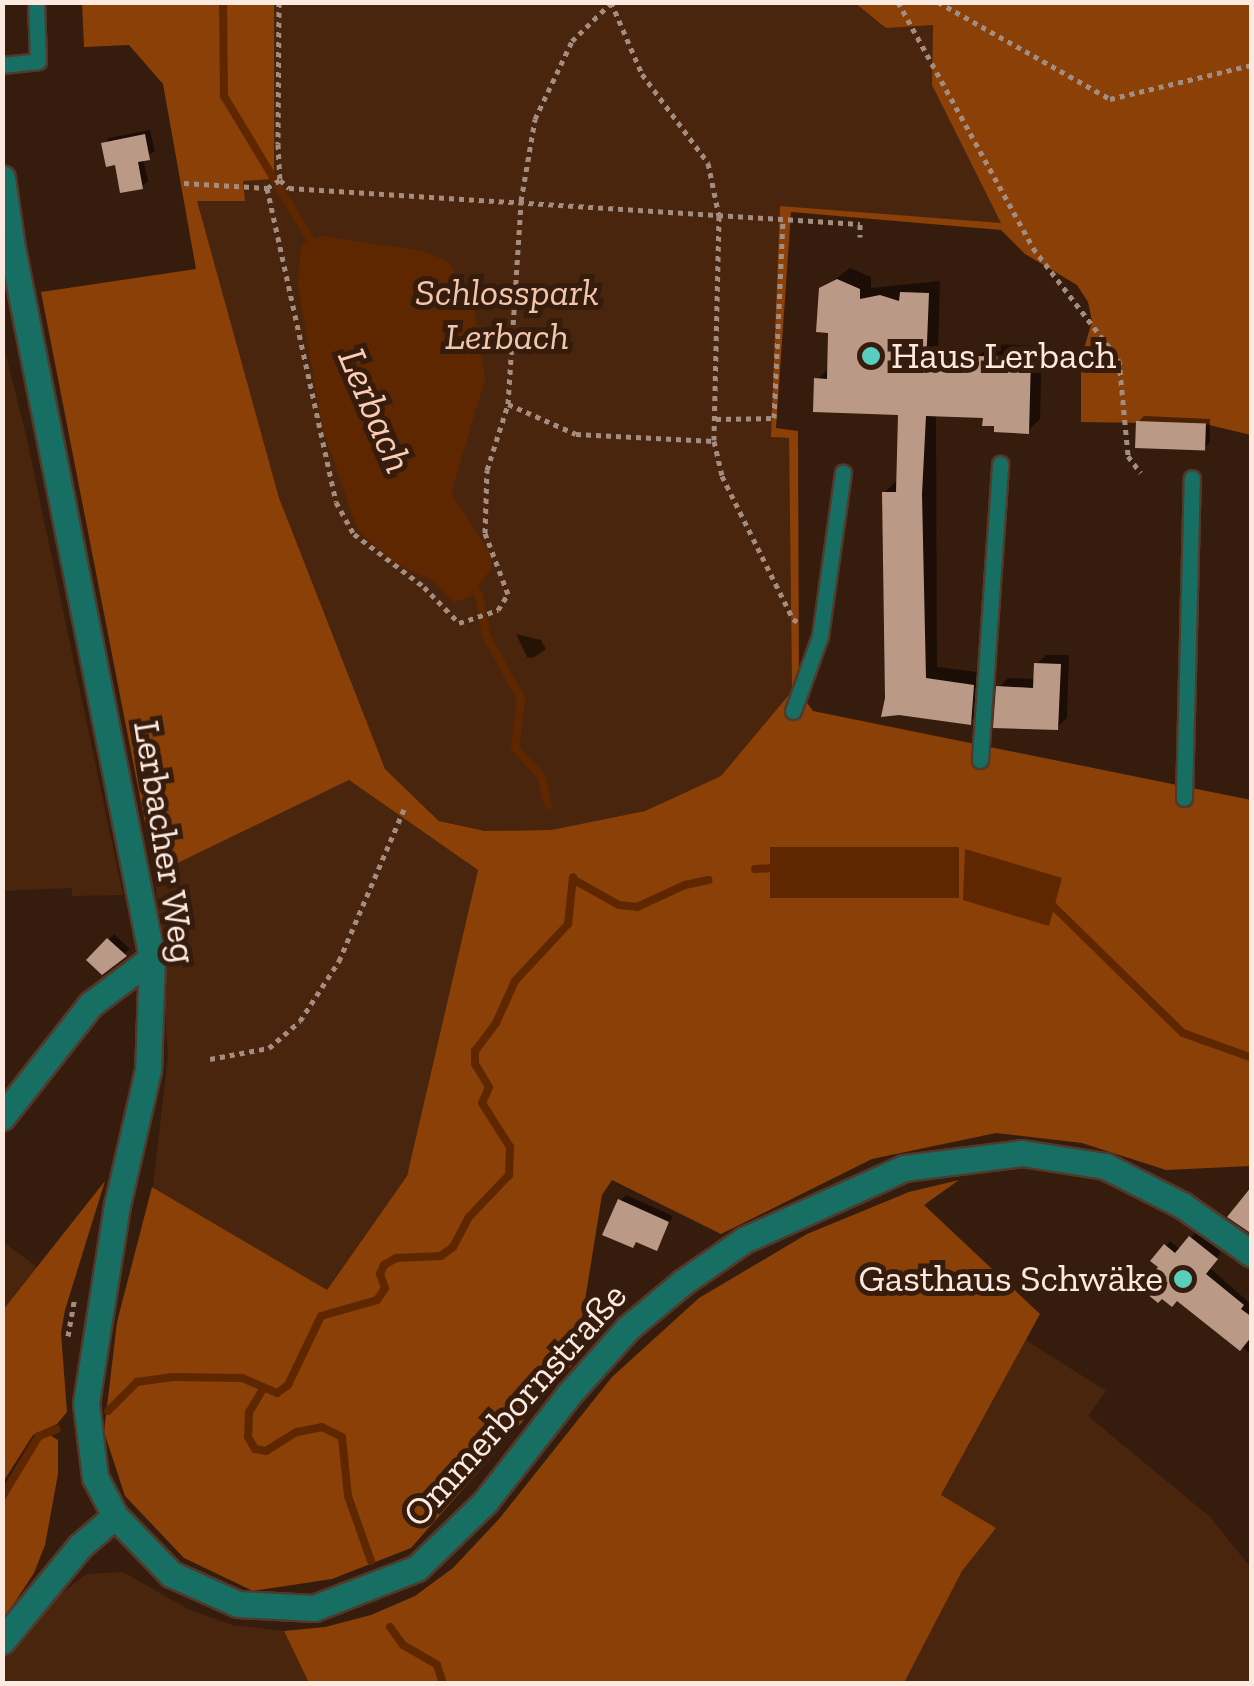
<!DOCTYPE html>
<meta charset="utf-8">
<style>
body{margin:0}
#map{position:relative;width:1254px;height:1686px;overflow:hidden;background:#361c0d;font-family:"Zilla Slab",serif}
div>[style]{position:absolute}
.green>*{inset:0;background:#4a250d}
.forest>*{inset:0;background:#8a4007}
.water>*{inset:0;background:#5f2700;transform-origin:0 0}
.shadow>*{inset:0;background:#0007}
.stream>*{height:8px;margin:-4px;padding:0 4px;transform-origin:4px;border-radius:4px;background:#5f2700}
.building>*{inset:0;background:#bb9987;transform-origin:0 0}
.path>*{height:5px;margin-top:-2.5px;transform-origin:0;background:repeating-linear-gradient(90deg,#a38d81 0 5px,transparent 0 10px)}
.roads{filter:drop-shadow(2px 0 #52392b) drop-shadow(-2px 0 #52392b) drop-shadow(0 2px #52392b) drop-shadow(0 -2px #52392b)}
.service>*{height:15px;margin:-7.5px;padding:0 7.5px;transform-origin:7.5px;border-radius:7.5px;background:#176e62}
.minor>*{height:25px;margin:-12.5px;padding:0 12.5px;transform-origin:12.5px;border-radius:12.5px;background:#176e62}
.tertiary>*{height:25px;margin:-12.5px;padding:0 12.5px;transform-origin:12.5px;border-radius:12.5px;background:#176e62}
.dots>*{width:28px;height:28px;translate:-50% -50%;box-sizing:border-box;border:5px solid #361c0d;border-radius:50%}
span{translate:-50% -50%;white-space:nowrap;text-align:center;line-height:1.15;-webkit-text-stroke:10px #361c0d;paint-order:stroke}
.park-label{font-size:38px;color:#f1c6ae;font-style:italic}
.poi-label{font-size:38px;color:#fceae0}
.left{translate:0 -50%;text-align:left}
.right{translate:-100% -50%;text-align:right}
.street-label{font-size:38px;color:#fceae0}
.water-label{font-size:40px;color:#f9cdb6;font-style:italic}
.frame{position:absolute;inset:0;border:5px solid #fceae0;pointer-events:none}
</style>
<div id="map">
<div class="green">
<div style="clip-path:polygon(855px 2px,886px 28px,933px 25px,932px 85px,1002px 224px,780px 206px,772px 437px,789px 438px,792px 691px,721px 776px,645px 811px,551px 830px,485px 831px,440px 821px,385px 769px,339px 662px,279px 498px,196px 200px,244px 201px,243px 181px,274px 179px,274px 3px)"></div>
<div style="clip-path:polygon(3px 343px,26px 435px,123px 895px,72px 896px,72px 888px,3px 891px)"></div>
<div style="clip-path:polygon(349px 780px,478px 870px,407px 1176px,326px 1291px,153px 1187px,168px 1056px,155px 874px)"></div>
<div style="clip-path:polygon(3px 1242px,37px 1267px,3px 1310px)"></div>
<div style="clip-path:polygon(1026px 1340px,1106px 1391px,1088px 1416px,1210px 1517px,1251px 1568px,1251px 1683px,904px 1684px,962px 1571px,995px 1528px,941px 1496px)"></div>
<div style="clip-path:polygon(123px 1572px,188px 1609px,232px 1625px,284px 1631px,309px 1683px,3px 1683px,2px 1654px,51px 1588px,60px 1595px,86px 1574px)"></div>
</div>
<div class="forest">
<div style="clip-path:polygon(82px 3px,274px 3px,274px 179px,243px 181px,245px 201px,197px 201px,279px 498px,385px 769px,439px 821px,485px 831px,551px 830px,645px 811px,721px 776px,792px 691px,789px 438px,771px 437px,780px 206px,1001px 223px,932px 85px,933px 25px,886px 28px,855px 3px,1251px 3px,1251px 435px,1205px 424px,1081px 422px,1081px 359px,1092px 321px,1088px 302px,1077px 285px,1025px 254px,1001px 230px,791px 212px,776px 428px,798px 431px,799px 692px,813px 711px,1251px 800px,1251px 1166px,1166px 1170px,1082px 1143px,996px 1133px,872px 1159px,721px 1234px,612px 1180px,602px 1195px,575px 1362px,411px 1548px,332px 1579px,253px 1591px,184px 1558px,125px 1496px,104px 1432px,117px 1322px,152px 1187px,327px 1290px,407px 1176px,478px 870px,349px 780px,155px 874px,41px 292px,196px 269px,163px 84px,129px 45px,84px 47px)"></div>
<div style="clip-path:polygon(959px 1180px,924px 1205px,1040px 1314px,941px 1495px,996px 1528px,962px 1571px,904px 1683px,309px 1683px,284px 1631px,325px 1627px,371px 1615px,415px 1596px,453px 1568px,499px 1519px,612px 1377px,699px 1298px,807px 1234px,909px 1192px)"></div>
<div style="clip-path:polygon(105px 1181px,65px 1310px,61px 1333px,67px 1412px,57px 1424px,33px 1435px,3px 1482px,3px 1310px)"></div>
<div style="clip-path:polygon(53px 1431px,50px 1435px,58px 1440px,58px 1474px,45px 1545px,34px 1573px,3px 1620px,3px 1496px,35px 1439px)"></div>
</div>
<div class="water">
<div style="clip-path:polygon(322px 236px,422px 251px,448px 261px,474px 306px,485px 380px,451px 493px,491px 555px,491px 569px,470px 597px,454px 602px,431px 579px,395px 564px,358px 531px,322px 427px,298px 285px,301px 245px)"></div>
<div style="left:770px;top:847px;width:189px;height:51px"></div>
<div style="clip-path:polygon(965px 849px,1062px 878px,1049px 926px,963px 900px)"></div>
</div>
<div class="shadow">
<div style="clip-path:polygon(150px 130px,155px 151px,143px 158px,148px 181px,142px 186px,104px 144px,109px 138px)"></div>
<div style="clip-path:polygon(850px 268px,871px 277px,871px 288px,940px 281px,938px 357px,976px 358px,990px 344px,1042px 346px,1040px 419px,1028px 431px,997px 424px,985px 416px,936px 414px,937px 667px,985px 673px,982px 710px,970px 722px,888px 699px,884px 493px,897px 480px,901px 413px,817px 380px,830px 367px,831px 330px,822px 289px)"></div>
<div style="clip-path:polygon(1144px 416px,1210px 419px,1210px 442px,1204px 448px,1138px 422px)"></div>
<div style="clip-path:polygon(516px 634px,541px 640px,546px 649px,533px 658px,527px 657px)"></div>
<div style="clip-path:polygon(1046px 655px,1069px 655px,1067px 718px,1057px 727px,999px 688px,1008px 678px,1036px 679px,1037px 664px)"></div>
<div style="clip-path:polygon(114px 934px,130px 949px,102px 972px,89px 960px)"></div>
<div style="clip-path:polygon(626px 1195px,673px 1216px,656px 1248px,638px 1240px,633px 1246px,620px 1201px)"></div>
<div style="clip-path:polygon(1196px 1232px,1221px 1252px,1210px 1268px,1252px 1305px,1252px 1355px,1177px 1298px,1162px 1267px,1166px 1246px,1170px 1241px,1181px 1250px)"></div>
</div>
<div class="stream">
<div style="left:223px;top:2px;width:94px;rotate:89.4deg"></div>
<div style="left:224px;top:96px;width:176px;rotate:58.9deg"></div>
<div style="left:471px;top:584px;width:14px;rotate:54deg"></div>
<div style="left:479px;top:595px;width:41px;rotate:80.1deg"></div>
<div style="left:486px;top:635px;width:73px;rotate:61.3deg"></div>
<div style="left:521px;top:699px;width:49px;rotate:97deg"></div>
<div style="left:515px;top:748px;width:38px;rotate:47deg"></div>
<div style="left:541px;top:776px;width:30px;rotate:76deg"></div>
<div style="left:755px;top:869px;width:22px;rotate:-3deg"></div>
<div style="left:576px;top:881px;width:49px;rotate:29.2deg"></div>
<div style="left:619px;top:905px;width:18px;rotate:6deg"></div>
<div style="left:637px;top:907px;width:53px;rotate:-24.6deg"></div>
<div style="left:685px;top:885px;width:24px;rotate:-12deg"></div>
<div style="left:1049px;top:902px;width:187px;rotate:44.4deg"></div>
<div style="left:1183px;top:1033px;width:73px;rotate:19.9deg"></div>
<div style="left:263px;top:1389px;width:27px;rotate:121deg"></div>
<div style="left:249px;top:1412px;width:25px;rotate:92deg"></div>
<div style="left:248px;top:1437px;width:14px;rotate:60deg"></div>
<div style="left:255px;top:1449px;width:11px;rotate:10deg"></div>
<div style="left:266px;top:1451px;width:36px;rotate:-32deg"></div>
<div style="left:297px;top:1432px;width:25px;rotate:-11deg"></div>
<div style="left:322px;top:1427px;width:22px;rotate:27deg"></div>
<div style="left:342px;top:1437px;width:59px;rotate:84.2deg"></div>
<div style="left:348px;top:1496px;width:69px;rotate:70.5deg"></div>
<div style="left:108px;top:1411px;width:41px;rotate:-45deg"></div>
<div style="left:137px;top:1382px;width:36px;rotate:-8deg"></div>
<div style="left:173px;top:1377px;width:69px;rotate:0.8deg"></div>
<div style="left:242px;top:1378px;width:38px;rotate:23deg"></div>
<div style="left:277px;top:1393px;width:14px;rotate:-36deg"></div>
<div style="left:288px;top:1385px;width:76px;rotate:-64.4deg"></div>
<div style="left:321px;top:1316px;width:58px;rotate:-15.9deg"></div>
<div style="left:377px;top:1300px;width:14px;rotate:-56deg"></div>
<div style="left:385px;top:1288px;width:15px;rotate:-110deg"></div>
<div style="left:380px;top:1274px;width:10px;rotate:-66deg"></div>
<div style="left:384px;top:1265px;width:14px;rotate:-30deg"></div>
<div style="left:396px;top:1258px;width:45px;rotate:-2.5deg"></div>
<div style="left:441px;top:1256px;width:15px;rotate:-37deg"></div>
<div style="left:453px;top:1247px;width:34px;rotate:-62deg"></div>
<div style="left:469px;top:1217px;width:58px;rotate:-46.4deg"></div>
<div style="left:509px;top:1175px;width:28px;rotate:-88deg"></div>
<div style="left:510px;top:1147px;width:52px;rotate:-122.5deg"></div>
<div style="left:482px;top:1103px;width:17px;rotate:-66deg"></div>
<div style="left:489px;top:1087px;width:27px;rotate:-121deg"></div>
<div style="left:475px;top:1064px;width:13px;rotate:-90deg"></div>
<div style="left:475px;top:1051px;width:35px;rotate:-53deg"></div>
<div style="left:496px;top:1023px;width:46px;rotate:-65.7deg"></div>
<div style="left:515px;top:981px;width:78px;rotate:-47.1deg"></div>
<div style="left:568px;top:924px;width:47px;rotate:-83.9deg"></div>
<div style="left:2px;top:1497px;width:71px;rotate:-58.8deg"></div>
<div style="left:39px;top:1436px;width:19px;rotate:-21deg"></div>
<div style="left:390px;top:1627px;width:22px;rotate:54deg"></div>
<div style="left:403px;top:1645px;width:39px;rotate:30deg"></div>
<div style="left:437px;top:1665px;width:20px;rotate:72deg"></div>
</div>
<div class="building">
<div style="clip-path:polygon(145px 134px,150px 160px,138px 162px,143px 189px,120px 193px,115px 165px,106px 167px,101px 143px)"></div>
<div style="clip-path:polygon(837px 279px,860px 289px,860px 299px,880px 295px,899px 301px,900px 292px,929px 293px,926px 368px,974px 370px,975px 356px,1031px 357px,1029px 434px,994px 432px,994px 426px,982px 426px,983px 418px,926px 416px,922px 494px,926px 678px,974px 685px,971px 725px,899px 715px,881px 717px,885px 698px,882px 492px,896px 492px,898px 415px,813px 412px,814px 378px,827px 379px,828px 333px,816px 332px,819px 288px)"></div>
<div style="left:1136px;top:421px;width:70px;height:27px;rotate:2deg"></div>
<div style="clip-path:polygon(1034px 663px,1061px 664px,1058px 730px,993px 728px,996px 686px,1033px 688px)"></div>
<div style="clip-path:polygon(107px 938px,127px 956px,102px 975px,86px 960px)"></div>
<div style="clip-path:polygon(1252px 1186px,1252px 1234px,1227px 1217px)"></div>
<div style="clip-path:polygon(618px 1199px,669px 1222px,657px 1251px,636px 1242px,633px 1248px,602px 1235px)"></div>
<div style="clip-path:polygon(1189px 1236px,1218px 1259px,1206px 1274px,1244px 1305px,1241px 1309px,1252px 1317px,1252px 1336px,1240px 1351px,1177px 1301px,1172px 1307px,1162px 1299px,1158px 1303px,1141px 1289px,1158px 1267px,1150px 1261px,1164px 1244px,1175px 1253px)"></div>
</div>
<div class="path">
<div style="left:279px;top:2px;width:142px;rotate:90.4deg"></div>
<div style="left:278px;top:144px;width:36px;rotate:87deg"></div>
<div style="left:280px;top:180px;width:12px;rotate:42deg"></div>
<div style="left:289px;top:188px;width:572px;rotate:3.61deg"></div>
<div style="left:860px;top:224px;width:13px;rotate:90deg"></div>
<div style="left:611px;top:2px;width:78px;rotate:66.7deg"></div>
<div style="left:642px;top:74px;width:111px;rotate:53.4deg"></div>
<div style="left:708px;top:163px;width:54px;rotate:78.3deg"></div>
<div style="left:719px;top:216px;width:224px;rotate:91.3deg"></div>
<div style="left:898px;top:2px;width:281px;rotate:61.2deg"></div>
<div style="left:1033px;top:248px;width:141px;rotate:52.5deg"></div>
<div style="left:1119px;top:360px;width:96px;rotate:84.6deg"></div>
<div style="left:1128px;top:456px;width:21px;rotate:53deg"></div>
<div style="left:938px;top:2px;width:197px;rotate:29.4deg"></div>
<div style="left:1110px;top:99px;width:146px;rotate:-13.5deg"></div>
<div style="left:184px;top:183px;width:83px;rotate:3.4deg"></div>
<div style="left:267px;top:188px;width:15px;rotate:-32deg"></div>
<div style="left:267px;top:188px;width:321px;rotate:77.6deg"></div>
<div style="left:336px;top:502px;width:37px;rotate:61deg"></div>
<div style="left:354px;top:534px;width:88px;rotate:37.1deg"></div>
<div style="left:424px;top:587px;width:50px;rotate:45.8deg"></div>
<div style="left:459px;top:623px;width:41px;rotate:-18.4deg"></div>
<div style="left:498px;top:610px;width:19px;rotate:-58deg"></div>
<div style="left:508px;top:594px;width:65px;rotate:-110.7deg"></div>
<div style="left:485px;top:533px;width:63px;rotate:-88.2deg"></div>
<div style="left:487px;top:470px;width:69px;rotate:-72.3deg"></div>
<div style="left:508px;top:404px;width:74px;rotate:23.8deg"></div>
<div style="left:576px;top:434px;width:138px;rotate:2.9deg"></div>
<div style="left:714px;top:441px;width:36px;rotate:77deg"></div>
<div style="left:722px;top:476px;width:160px;rotate:63.6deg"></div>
<div style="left:793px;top:619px;width:9px;rotate:32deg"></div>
<div style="left:508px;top:404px;width:203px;rotate:-86.3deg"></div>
<div style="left:521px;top:201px;width:83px;rotate:-80.3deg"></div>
<div style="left:535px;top:119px;width:86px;rotate:-64.6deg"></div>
<div style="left:572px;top:41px;width:54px;rotate:-44.3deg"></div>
<div style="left:716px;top:419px;width:58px;rotate:-1deg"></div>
<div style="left:774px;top:418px;width:198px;rotate:-87.4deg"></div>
<div style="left:210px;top:1059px;width:60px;rotate:-10.6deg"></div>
<div style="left:269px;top:1048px;width:41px;rotate:-41.1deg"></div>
<div style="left:300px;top:1021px;width:72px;rotate:-57deg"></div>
<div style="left:339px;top:961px;width:165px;rotate:-66.8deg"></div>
<div style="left:68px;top:1336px;width:39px;rotate:-80deg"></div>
</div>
<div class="roads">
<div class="service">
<div style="left:2px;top:65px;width:36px;rotate:-6deg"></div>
<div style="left:38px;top:61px;width:59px;rotate:-91.9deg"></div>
<div style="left:793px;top:711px;width:80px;rotate:-70.2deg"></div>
<div style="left:820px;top:636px;width:165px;rotate:-82deg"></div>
<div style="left:980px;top:760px;width:297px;rotate:-86.1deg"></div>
<div style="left:1184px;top:798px;width:320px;rotate:-88.6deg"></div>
</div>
<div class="minor">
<div style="left:2px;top:1117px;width:144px;rotate:-51.8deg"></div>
<div style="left:91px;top:1004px;width:76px;rotate:-37deg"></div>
<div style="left:2px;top:1641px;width:123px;rotate:-50.6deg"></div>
<div style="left:80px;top:1546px;width:46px;rotate:-40.6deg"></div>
</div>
<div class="tertiary">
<div style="left:2px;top:178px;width:71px;rotate:81.9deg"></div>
<div style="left:12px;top:248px;width:724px;rotate:78.85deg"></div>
<div style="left:152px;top:958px;width:112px;rotate:92deg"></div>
<div style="left:148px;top:1070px;width:139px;rotate:102.9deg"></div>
<div style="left:117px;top:1205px;width:200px;rotate:98.9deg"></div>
<div style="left:86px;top:1403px;width:75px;rotate:83.1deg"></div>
<div style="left:95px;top:1477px;width:44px;rotate:62.9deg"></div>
<div style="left:115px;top:1516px;width:81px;rotate:46deg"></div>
<div style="left:171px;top:1574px;width:73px;rotate:24.1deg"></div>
<div style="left:238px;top:1604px;width:76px;rotate:3deg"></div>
<div style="left:314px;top:1608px;width:110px;rotate:-21.2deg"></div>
<div style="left:417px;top:1568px;width:95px;rotate:-44.1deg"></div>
<div style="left:485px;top:1502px;width:137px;rotate:-52.1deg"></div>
<div style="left:569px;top:1394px;width:89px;rotate:-48.2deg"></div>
<div style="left:628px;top:1328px;width:72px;rotate:-39.9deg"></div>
<div style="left:683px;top:1282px;width:74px;rotate:-34.5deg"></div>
<div style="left:744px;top:1240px;width:175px;rotate:-24.2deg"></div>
<div style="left:904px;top:1168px;width:119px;rotate:-7.2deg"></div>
<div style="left:1022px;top:1153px;width:84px;rotate:8.9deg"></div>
<div style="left:1105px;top:1166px;width:86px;rotate:26.9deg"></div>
<div style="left:1182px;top:1205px;width:85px;rotate:35deg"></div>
</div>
</div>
<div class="dots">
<div style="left:871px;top:356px;background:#5acebc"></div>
<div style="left:1183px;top:1279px;background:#5acebc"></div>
</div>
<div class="park-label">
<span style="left:507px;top:315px">Schlosspark<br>Lerbach</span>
</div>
<div class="poi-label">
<span class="left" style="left:891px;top:356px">Haus Lerbach</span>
<span class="right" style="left:1163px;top:1279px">Gasthaus Schwäke</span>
</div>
<div class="street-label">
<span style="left:165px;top:842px;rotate:81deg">Lerbacher Weg</span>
<span style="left:515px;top:1405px;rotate:-48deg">Ommerbornstraße</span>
</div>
<div class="water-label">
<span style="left:376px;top:410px;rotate:67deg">Lerbach</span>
</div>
<div class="frame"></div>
</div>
